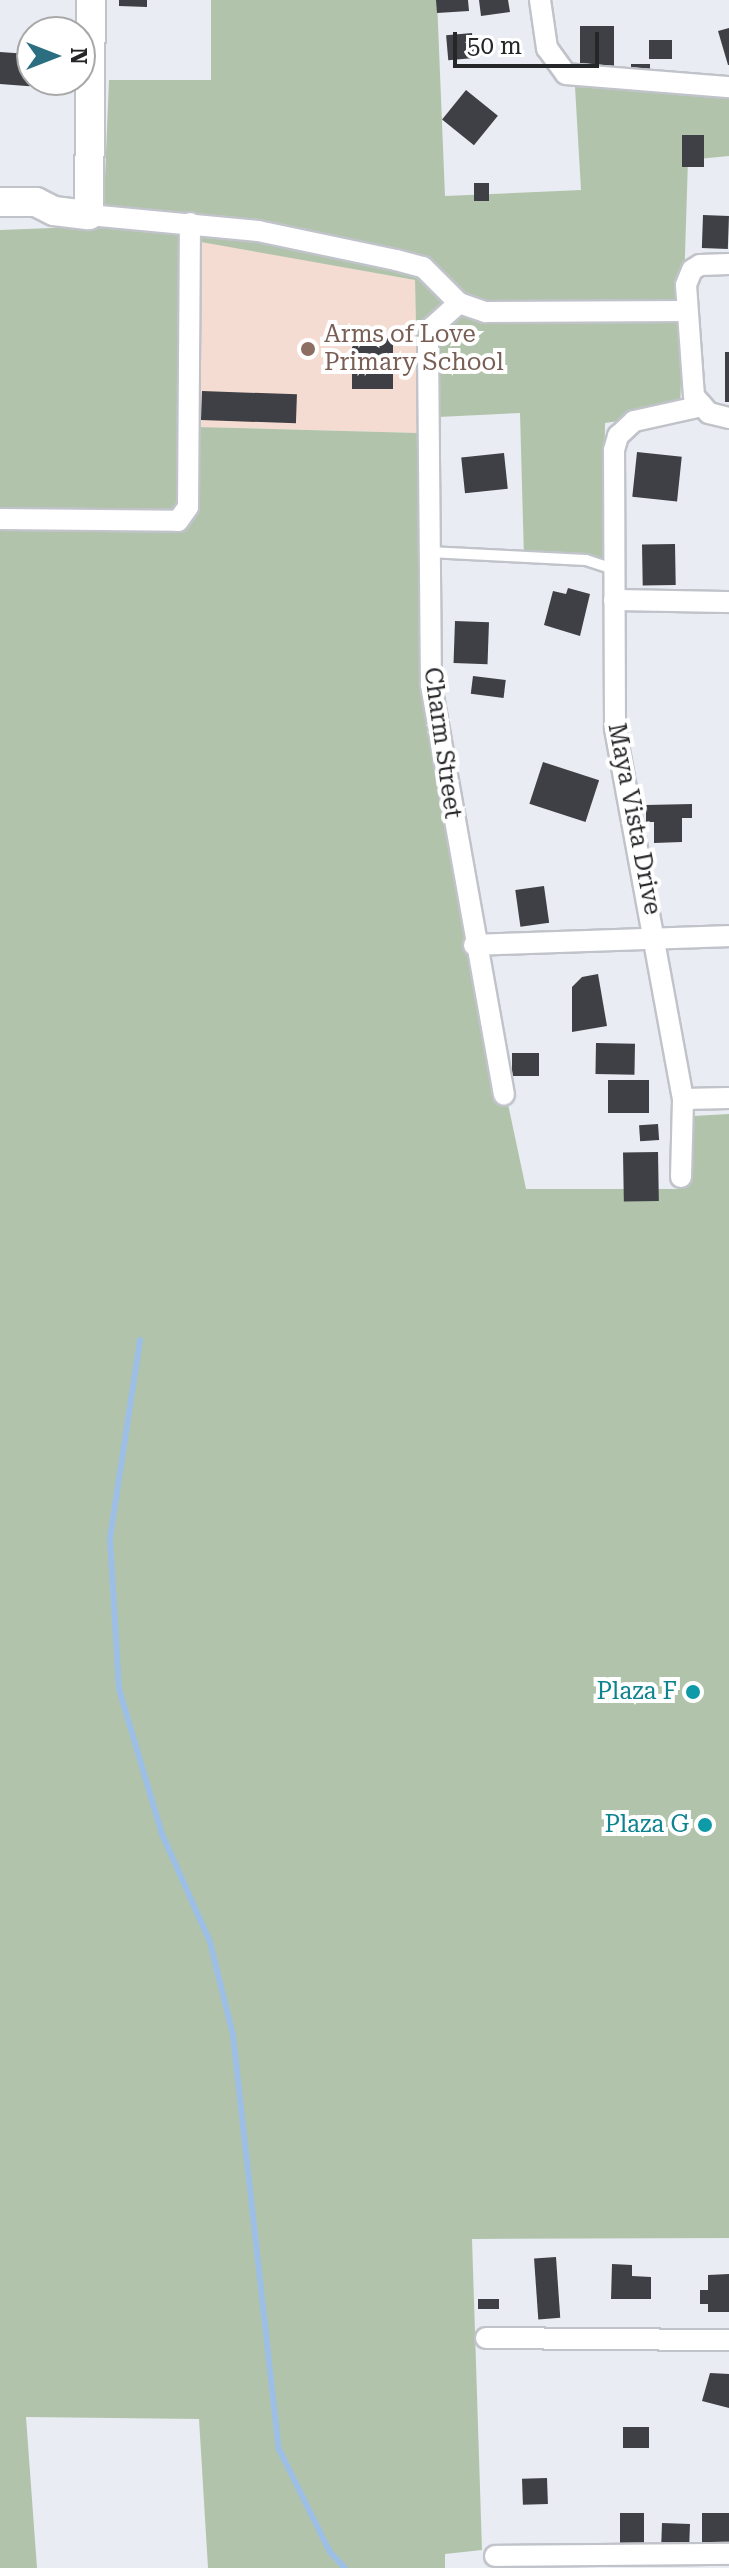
<!DOCTYPE html>
<style>
body{margin:0}
#map{position:relative;width:729px;height:2568px;overflow:hidden;background:#e9ecf2;font-family:"Roboto Serif",serif}
div>[style]{position:absolute}
.education>*{inset:0;background:#f4dcd2}
.green>*{inset:0;background:#b1c4ab}
.stream>*{height:6px;margin:-3px;padding:0 3px;transform-origin:3px;border-radius:3px;background:#9dbee5}
.building>*{inset:0;background:#3f4045;transform-origin:0 0}
.roads{filter:drop-shadow(2px 0 #c0c3c9) drop-shadow(-2px 0 #c0c3c9) drop-shadow(0 2px #c0c3c9) drop-shadow(0 -2px #c0c3c9)}
.lane>*{height:10px;margin:-5px;padding:0 5px;transform-origin:5px;border-radius:5px;background:#fff}
.street>*{height:20px;margin:-10px;padding:0 10px;transform-origin:10px;border-radius:10px;background:#fff}
.secondary>*{height:28px;margin:-14px;padding:0 14px;transform-origin:14px;border-radius:14px;background:#fff}
.dots>*{width:22px;height:22px;translate:-50% -50%;box-sizing:border-box;border:4px solid #fff;border-radius:50%}
span{translate:-50% -50%;white-space:nowrap;text-align:center;line-height:1.15;-webkit-text-stroke:8px #fff;paint-order:stroke}
.education-label{font-size:24px;color:#785e54}
.left{translate:0 -50%;text-align:left}
.street-label{font-size:24px;color:#252628}
.culture-label{font-size:24px;color:#0d838f}
.right{translate:-100% -50%;text-align:right}
.north{position:absolute;left:16px;top:16px;width:80px;height:80px;box-sizing:border-box;background:#fff;border:2px solid #a8a8a9;border-radius:50%;rotate:90deg;font-size:22px;font-weight:700;line-height:32px;text-align:center;color:#252628}
.north::after{content:'';display:block;margin:auto;width:28px;height:36px;background:#2a6e7f;clip-path:polygon(50% 0,100% 100%,50% 72%,0 100%)}
.scale{position:absolute;left:453px;top:32px;width:146px;height:36px;box-sizing:border-box;border:4px solid #252628;border-top:0;padding-left:10px;font-size:24px;line-height:28px;white-space:nowrap;color:#252628;-webkit-text-stroke:6px #fff;paint-order:stroke}
</style>
<div id="map">
<div class="education">
<div style="clip-path:polygon(201px 241px,415px 280px,418px 433px,197px 427px)"></div>
</div>
<div class="green">
<div style="clip-path:polygon(211px 0,437px 0,445px 196px,581px 190px,575px 87px,729px 93px,729px 156px,688px 160px,680px 412px,605px 423px,603px 558px,524px 558px,520px 413px,418px 418px,415px 280px,201px 242px,197px 427px,418px 433px,422px 698px,526px 1189px,684px 1189px,693px 1116px,729px 1114px,729px 2238px,472px 2239px,482px 2550px,445px 2554px,445px 2568px,208px 2568px,199px 2419px,26px 2417px,37px 2568px,0 2568px,0 230px,103px 226px,109px 80px,211px 80px)"></div>
</div>
<div class="stream">
<div style="left:140px;top:1340px;width:200px;rotate:98.6deg"></div>
<div style="left:110px;top:1538px;width:151px;rotate:86.6deg"></div>
<div style="left:119px;top:1689px;width:151px;rotate:73.5deg"></div>
<div style="left:162px;top:1834px;width:118px;rotate:66deg"></div>
<div style="left:210px;top:1942px;width:96px;rotate:76.1deg"></div>
<div style="left:233px;top:2035px;width:417px;rotate:83.7deg"></div>
<div style="left:279px;top:2449px;width:115px;rotate:63.7deg"></div>
<div style="left:330px;top:2552px;width:22px;rotate:47deg"></div>
</div>
<div class="building">
<div style="clip-path:polygon(119px 0,147px 0,147px 7px,119px 6px)"></div>
<div style="clip-path:polygon(436px 0,468px 0,469px 11px,437px 13px)"></div>
<div style="clip-path:polygon(479px 0,508px 0,510px 12px,481px 16px)"></div>
<div style="left:580px;top:26px;width:34px;height:42px"></div>
<div style="clip-path:polygon(729px 28px,729px 65px,728px 65px,718px 31px)"></div>
<div style="left:472px;top:33px;width:25px;height:26px;rotate:85deg"></div>
<div style="left:649px;top:40px;width:23px;height:19px"></div>
<div style="left:0;top:52px;width:32px;height:32px;rotate:4deg"></div>
<div style="left:631px;top:64px;width:19px;height:12px"></div>
<div style="left:466px;top:90px;width:41px;height:38px;rotate:39deg"></div>
<div style="left:682px;top:135px;width:22px;height:32px"></div>
<div style="left:489px;top:183px;width:18px;height:15px;rotate:90deg"></div>
<div style="left:703px;top:215px;width:26px;height:33px;rotate:2deg"></div>
<div style="left:352px;top:338px;width:41px;height:51px"></div>
<div style="left:725px;top:352px;width:4px;height:50px"></div>
<div style="left:202px;top:391px;width:95px;height:29px;rotate:2deg"></div>
<div style="left:637px;top:452px;width:45px;height:45px;rotate:6deg"></div>
<div style="left:504px;top:453px;width:36px;height:43px;rotate:84deg"></div>
<div style="left:675px;top:544px;width:41px;height:33px;rotate:89deg"></div>
<div style="clip-path:polygon(568px 588px,590px 594px,580px 636px,544px 625px,553px 591px,566px 594px)"></div>
<div style="left:455px;top:621px;width:34px;height:42px;rotate:2deg"></div>
<div style="left:473px;top:676px;width:33px;height:18px;rotate:7deg"></div>
<div style="left:543px;top:762px;width:59px;height:44px;rotate:18deg"></div>
<div style="clip-path:polygon(692px 804px,692px 818px,682px 818px,682px 842px,654px 843px,654px 822px,646px 822px,646px 805px)"></div>
<div style="left:544px;top:886px;width:37px;height:29px;rotate:82deg"></div>
<div style="clip-path:polygon(598px 974px,607px 1026px,572px 1032px,572px 987px,582px 977px)"></div>
<div style="left:596px;top:1043px;width:39px;height:31px;rotate:1deg"></div>
<div style="left:512px;top:1053px;width:27px;height:23px"></div>
<div style="left:649px;top:1080px;width:33px;height:41px;rotate:90deg"></div>
<div style="left:658px;top:1124px;width:16px;height:19px;rotate:86deg"></div>
<div style="left:658px;top:1152px;width:49px;height:35px;rotate:89deg"></div>
<div style="left:556px;top:2257px;width:61px;height:22px;rotate:86deg"></div>
<div style="clip-path:polygon(612px 2264px,632px 2265px,632px 2276px,651px 2277px,651px 2299px,611px 2299px)"></div>
<div style="clip-path:polygon(729px 2274px,729px 2312px,708px 2312px,708px 2304px,700px 2304px,700px 2290px,708px 2290px,708px 2275px)"></div>
<div style="left:478px;top:2299px;width:21px;height:10px"></div>
<div style="clip-path:polygon(710px 2373px,729px 2374px,729px 2408px,702px 2401px)"></div>
<div style="left:623px;top:2427px;width:26px;height:21px"></div>
<div style="left:547px;top:2478px;width:26px;height:25px;rotate:88deg"></div>
<div style="left:620px;top:2513px;width:24px;height:31px"></div>
<div style="left:702px;top:2513px;width:27px;height:29px"></div>
<div style="left:662px;top:2523px;width:28px;height:25px;rotate:2deg"></div>
</div>
<div class="roads">
<div class="lane">
<div style="left:429px;top:552px;width:157px;rotate:2.9deg"></div>
<div style="left:586px;top:560px;width:28px;rotate:18deg"></div>
</div>
<div class="street">
<div style="left:540px;top:0;width:49px;rotate:81.7deg"></div>
<div style="left:547px;top:48px;width:32px;rotate:54deg"></div>
<div style="left:566px;top:74px;width:164px;rotate:4.6deg"></div>
<div style="left:89px;top:215px;width:170px;rotate:5.4deg"></div>
<div style="left:258px;top:231px;width:141px;rotate:11.9deg"></div>
<div style="left:396px;top:260px;width:28px;rotate:15deg"></div>
<div style="left:423px;top:267px;width:51px;rotate:45deg"></div>
<div style="left:459px;top:303px;width:28px;rotate:19deg"></div>
<div style="left:485px;top:312px;width:202px;rotate:-0.3deg"></div>
<div style="left:729px;top:264px;width:29px;rotate:178deg"></div>
<div style="left:700px;top:265px;width:9px;rotate:148deg"></div>
<div style="left:692px;top:270px;width:16px;rotate:112deg"></div>
<div style="left:686px;top:285px;width:111px;rotate:85.9deg"></div>
<div style="left:694px;top:396px;width:23px;rotate:49deg"></div>
<div style="left:709px;top:413px;width:21px;rotate:14deg"></div>
<div style="left:459px;top:303px;width:36px;rotate:138deg"></div>
<div style="left:432px;top:327px;width:17px;rotate:103deg"></div>
<div style="left:428px;top:344px;width:341px;rotate:89.5deg"></div>
<div style="left:431px;top:685px;width:416px;rotate:79.9deg"></div>
<div style="left:0;top:519px;width:178px;rotate:0.6deg"></div>
<div style="left:178px;top:521px;width:17px;rotate:-54deg"></div>
<div style="left:188px;top:507px;width:284px;rotate:-89.6deg"></div>
<div style="left:614px;top:600px;width:115px;rotate:1deg"></div>
<div style="left:474px;top:945px;width:255px;rotate:-2deg"></div>
<div style="left:683px;top:1099px;width:46px;rotate:-1.2deg"></div>
<div style="left:681px;top:1177px;width:78px;rotate:-88.5deg"></div>
<div style="left:683px;top:1099px;width:377px;rotate:-100.4deg"></div>
<div style="left:615px;top:728px;width:278px;rotate:-90.2deg"></div>
<div style="left:614px;top:450px;width:15px;rotate:-74deg"></div>
<div style="left:618px;top:436px;width:22px;rotate:-43deg"></div>
<div style="left:634px;top:421px;width:70px;rotate:-12.4deg"></div>
<div style="left:486px;top:2338px;width:243px;rotate:0.5deg"></div>
<div style="left:495px;top:2556px;width:234px;rotate:-0.5deg"></div>
</div>
<div class="secondary">
<div style="left:0;top:202px;width:36px"></div>
<div style="left:36px;top:202px;width:20px;rotate:27deg"></div>
<div style="left:54px;top:211px;width:35px;rotate:7deg"></div>
<div style="left:89px;top:215px;width:215px;rotate:-89.5deg"></div>
</div>
</div>
<div class="dots">
<div style="left:308px;top:349px;background:#8d6e63"></div>
<div style="left:693px;top:1692px;background:#0f9aa8"></div>
<div style="left:705px;top:1825px;background:#0f9aa8"></div>
</div>
<div class="education-label">
<span class="left" style="left:324px;top:349px">Arms of Love<br>Primary School</span>
</div>
<div class="street-label">
<span style="left:442px;top:743px;rotate:82deg">Charm Street</span>
<span style="left:634px;top:819px;rotate:79deg">Maya Vista Drive</span>
</div>
<div class="culture-label">
<span class="right" style="left:677px;top:1692px">Plaza F</span>
<span class="right" style="left:689px;top:1825px">Plaza G</span>
</div>
<div class="north">N</div>
<div class="scale">50 m</div>
</div>
